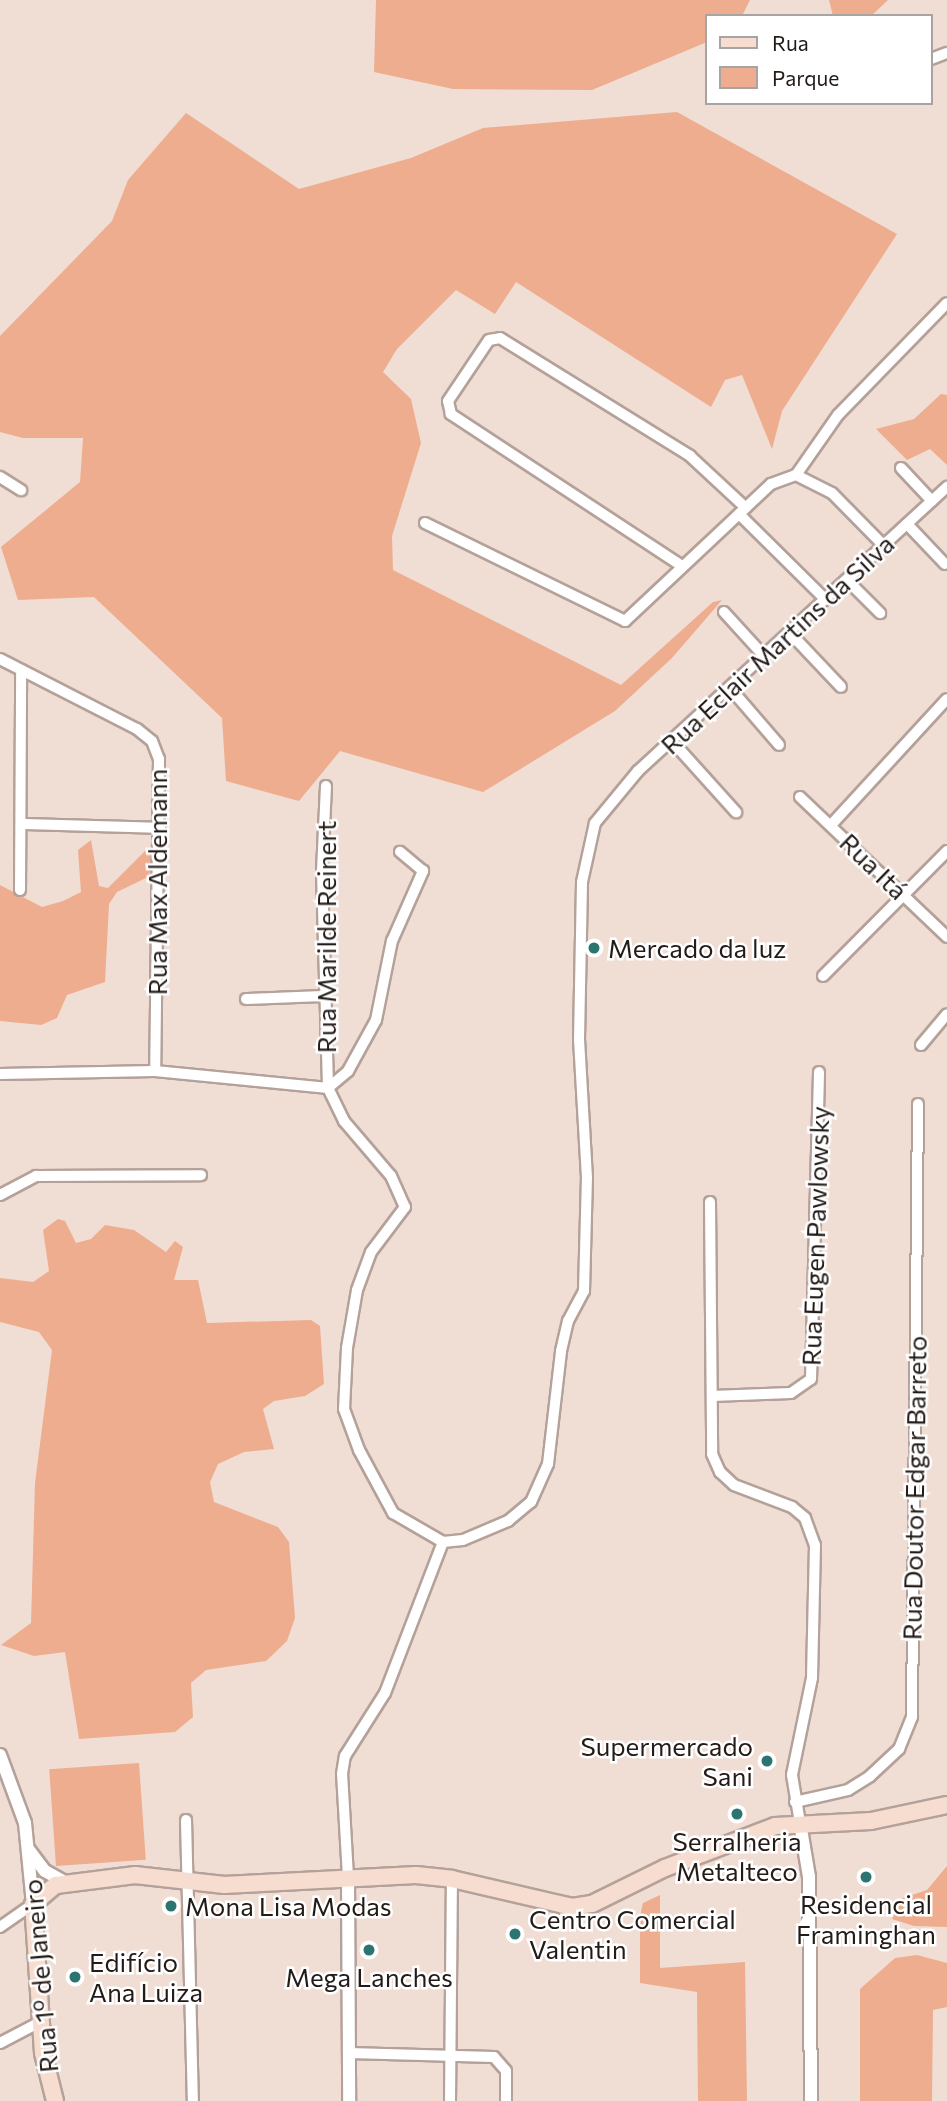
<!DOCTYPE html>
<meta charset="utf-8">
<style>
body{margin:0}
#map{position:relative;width:947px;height:2101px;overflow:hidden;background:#f0ddd4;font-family:Commissioner,sans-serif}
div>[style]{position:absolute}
.green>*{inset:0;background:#eead8e;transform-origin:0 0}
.roads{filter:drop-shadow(2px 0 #b4a199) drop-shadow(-2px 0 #b4a199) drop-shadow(0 2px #b4a199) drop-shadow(0 -2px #b4a199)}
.minor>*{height:10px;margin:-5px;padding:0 5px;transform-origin:5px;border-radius:5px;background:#fff}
.tertiary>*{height:12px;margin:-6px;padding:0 6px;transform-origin:6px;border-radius:6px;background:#fff}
.primary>*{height:16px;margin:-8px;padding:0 8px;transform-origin:8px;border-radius:8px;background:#f7dcd0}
.dots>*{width:19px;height:19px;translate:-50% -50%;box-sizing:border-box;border:4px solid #fff;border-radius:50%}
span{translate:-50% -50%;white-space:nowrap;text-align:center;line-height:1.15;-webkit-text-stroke:5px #fff;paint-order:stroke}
.street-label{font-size:26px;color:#221b18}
.poi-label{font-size:26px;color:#221b18}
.left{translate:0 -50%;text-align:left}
.right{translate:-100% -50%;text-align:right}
.legend{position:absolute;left:705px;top:14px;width:228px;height:91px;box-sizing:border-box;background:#fff;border:2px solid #a7a4a3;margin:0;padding:9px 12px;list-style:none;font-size:21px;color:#221b18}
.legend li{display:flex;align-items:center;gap:14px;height:35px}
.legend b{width:35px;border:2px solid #a7a4a3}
</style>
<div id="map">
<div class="green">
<div style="clip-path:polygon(376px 0,750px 0,742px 16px,707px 16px,707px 42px,592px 90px,453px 89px,374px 72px)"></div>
<div style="clip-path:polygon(829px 0,888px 0,871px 16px,833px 16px)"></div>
<div style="clip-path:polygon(677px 112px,897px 234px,782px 411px,772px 449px,742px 375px,725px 380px,711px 407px,516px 282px,495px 314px,456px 290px,397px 349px,383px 372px,411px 399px,421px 443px,392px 536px,393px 570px,621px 685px,713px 602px,722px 600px,672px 658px,615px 711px,483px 792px,340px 751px,299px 801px,226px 781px,222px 718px,94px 597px,18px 600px,1px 547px,80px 482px,83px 438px,23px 438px,0 432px,0 336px,112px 221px,128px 180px,186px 113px,299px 189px,411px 158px,483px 128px)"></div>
<div style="clip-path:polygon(941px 394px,947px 395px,947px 465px,930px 449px,907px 460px,876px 429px,914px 419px)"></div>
<div style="clip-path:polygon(91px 840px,99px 886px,108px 888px,148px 848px,155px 859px,148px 877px,117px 892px,109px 904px,105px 982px,67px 995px,57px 1018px,41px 1025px,0 1021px,0 885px,42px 907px,63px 901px,81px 892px,78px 850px)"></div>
<div style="clip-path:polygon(58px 1219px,65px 1221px,76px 1243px,91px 1239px,105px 1225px,134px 1230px,166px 1252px,175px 1241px,183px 1247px,174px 1280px,198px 1280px,207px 1323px,311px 1320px,320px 1326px,324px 1384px,305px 1396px,274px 1401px,263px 1409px,274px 1449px,244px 1452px,218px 1464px,210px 1482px,214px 1502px,278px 1527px,289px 1542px,295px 1618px,287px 1641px,266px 1661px,206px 1670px,191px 1683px,193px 1717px,175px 1732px,79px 1739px,65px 1652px,34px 1656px,1px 1645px,31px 1623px,35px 1483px,52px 1350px,39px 1332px,0 1322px,0 1278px,33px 1282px,49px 1271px,43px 1230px)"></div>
<div style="left:139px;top:1763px;width:97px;height:90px;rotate:86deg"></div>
<div style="clip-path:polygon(947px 1866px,947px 1927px,914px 1926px,892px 1919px,903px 1898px,927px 1890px)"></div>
<div style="clip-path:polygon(660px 1895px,660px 1968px,745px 1962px,747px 2101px,698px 2101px,697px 1992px,640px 1983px,640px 1916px,643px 1903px)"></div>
<div style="clip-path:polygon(917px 1955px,947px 1963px,947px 2007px,933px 2010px,932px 2101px,860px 2101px,860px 1989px,895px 1958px)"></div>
</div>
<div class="roads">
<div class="minor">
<div style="left:931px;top:59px;width:17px;rotate:-21deg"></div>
<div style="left:901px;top:468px;width:45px;rotate:46.8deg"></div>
<div style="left:796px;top:475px;width:73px;rotate:-55deg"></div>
<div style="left:838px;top:415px;width:156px;rotate:-45.8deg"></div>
<div style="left:796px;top:475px;width:40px;rotate:26.6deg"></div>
<div style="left:832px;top:493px;width:74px;rotate:45.5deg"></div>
<div style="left:0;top:477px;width:25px;rotate:32deg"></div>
<div style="left:739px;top:514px;width:122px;rotate:44.7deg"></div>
<div style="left:425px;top:523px;width:223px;rotate:26.1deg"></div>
<div style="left:625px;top:621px;width:200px;rotate:-43.2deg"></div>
<div style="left:771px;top:484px;width:27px;rotate:-20deg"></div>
<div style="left:907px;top:524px;width:55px;rotate:46.5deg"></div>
<div style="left:682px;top:566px;width:277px;rotate:-146.7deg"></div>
<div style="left:451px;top:414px;width:13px;rotate:-103deg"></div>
<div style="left:448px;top:401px;width:73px;rotate:-56.1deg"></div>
<div style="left:489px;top:340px;width:11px;rotate:-10deg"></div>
<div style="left:500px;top:338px;width:224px;rotate:31.8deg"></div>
<div style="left:690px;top:456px;width:76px;rotate:42.9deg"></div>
<div style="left:847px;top:580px;width:47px;rotate:45deg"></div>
<div style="left:724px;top:612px;width:59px;rotate:47.7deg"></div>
<div style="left:790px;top:633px;width:74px;rotate:46.6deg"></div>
<div style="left:0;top:659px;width:154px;rotate:27.1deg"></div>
<div style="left:137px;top:729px;width:19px;rotate:39deg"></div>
<div style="left:152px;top:741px;width:19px;rotate:69deg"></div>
<div style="left:159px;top:759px;width:312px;rotate:90.7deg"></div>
<div style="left:730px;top:688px;width:75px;rotate:49.3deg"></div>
<div style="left:672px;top:741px;width:96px;rotate:48deg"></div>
<div style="left:326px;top:786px;width:86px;rotate:92.7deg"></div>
<div style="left:322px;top:872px;width:216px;rotate:88.4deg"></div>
<div style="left:328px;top:1088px;width:37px;rotate:64deg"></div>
<div style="left:344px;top:1121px;width:72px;rotate:49.5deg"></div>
<div style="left:391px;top:1176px;width:34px;rotate:66deg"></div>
<div style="left:405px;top:1207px;width:56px;rotate:127.1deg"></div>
<div style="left:371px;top:1252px;width:40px;rotate:110.2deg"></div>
<div style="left:357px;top:1290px;width:59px;rotate:99.8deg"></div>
<div style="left:347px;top:1348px;width:61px;rotate:92.8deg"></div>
<div style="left:344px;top:1409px;width:44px;rotate:69.9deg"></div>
<div style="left:359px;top:1450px;width:72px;rotate:61.6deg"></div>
<div style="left:393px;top:1513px;width:58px;rotate:30.1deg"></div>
<div style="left:800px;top:797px;width:203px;rotate:43.6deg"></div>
<div style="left:21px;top:824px;width:139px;rotate:1.6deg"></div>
<div style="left:831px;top:825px;width:171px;rotate:-47.4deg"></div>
<div style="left:20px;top:890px;width:220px;rotate:-89.7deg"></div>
<div style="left:823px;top:976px;width:176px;rotate:-45.2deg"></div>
<div style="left:246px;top:999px;width:78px;rotate:-2.2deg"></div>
<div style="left:921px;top:1045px;width:40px;rotate:-50deg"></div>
<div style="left:0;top:1074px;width:155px;rotate:-1.1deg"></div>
<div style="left:155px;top:1071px;width:174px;rotate:5.6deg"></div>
<div style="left:328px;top:1088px;width:26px;rotate:-40deg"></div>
<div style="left:348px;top:1071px;width:58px;rotate:-61.2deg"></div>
<div style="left:376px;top:1020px;width:81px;rotate:-78.6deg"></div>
<div style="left:392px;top:941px;width:77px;rotate:-66.1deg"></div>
<div style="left:423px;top:871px;width:30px;rotate:-140deg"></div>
<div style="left:0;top:1195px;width:41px;rotate:-27.8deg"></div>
<div style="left:36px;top:1176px;width:165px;rotate:-0.3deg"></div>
<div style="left:710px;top:1202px;width:252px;rotate:89.5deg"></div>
<div style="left:712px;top:1454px;width:20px;rotate:66deg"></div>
<div style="left:720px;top:1472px;width:19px;rotate:43deg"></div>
<div style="left:734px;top:1485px;width:62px;rotate:20.8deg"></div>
<div style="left:792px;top:1507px;width:17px;rotate:40deg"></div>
<div style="left:805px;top:1518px;width:29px;rotate:70deg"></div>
<div style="left:815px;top:1545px;width:133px;rotate:91.3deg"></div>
<div style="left:812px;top:1678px;width:99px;rotate:101.7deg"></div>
<div style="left:792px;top:1775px;width:49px;rotate:80.5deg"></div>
<div style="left:712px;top:1396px;width:79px;rotate:-2.2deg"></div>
<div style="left:791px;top:1393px;width:24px;rotate:-35deg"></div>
<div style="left:811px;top:1379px;width:307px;rotate:-88.5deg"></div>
<div style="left:795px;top:1802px;width:54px;rotate:-12.8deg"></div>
<div style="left:848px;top:1790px;width:26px;rotate:-32deg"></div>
<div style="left:870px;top:1776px;width:40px;rotate:-43deg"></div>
<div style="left:899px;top:1749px;width:35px;rotate:-68deg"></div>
<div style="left:912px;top:1717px;width:613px;rotate:-89.44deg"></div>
<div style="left:186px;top:1820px;width:281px;rotate:88.6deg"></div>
<div style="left:348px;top:1877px;width:103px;rotate:-93.3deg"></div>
<div style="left:342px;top:1774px;width:18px;rotate:-81deg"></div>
<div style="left:345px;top:1756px;width:75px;rotate:-57.6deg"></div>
<div style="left:385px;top:1693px;width:162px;rotate:-69deg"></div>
<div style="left:443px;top:1542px;width:20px;rotate:-6deg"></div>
<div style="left:463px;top:1540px;width:49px;rotate:-22.9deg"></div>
<div style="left:508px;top:1521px;width:30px;rotate:-40deg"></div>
<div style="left:531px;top:1502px;width:42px;rotate:-65.9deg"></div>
<div style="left:548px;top:1464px;width:114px;rotate:-83.4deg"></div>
<div style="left:561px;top:1351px;width:31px;rotate:-77deg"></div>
<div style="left:568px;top:1321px;width:34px;rotate:-62deg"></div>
<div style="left:584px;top:1291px;width:113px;rotate:-88.5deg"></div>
<div style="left:587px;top:1178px;width:139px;rotate:-93.3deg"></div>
<div style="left:579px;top:1039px;width:157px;rotate:-88.9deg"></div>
<div style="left:582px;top:882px;width:60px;rotate:-77.6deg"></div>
<div style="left:595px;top:823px;width:67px;rotate:-50.4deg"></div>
<div style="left:638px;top:771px;width:420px;rotate:-42.6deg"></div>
<div style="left:0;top:1927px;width:40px;rotate:-34.9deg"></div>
<div style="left:0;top:2043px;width:45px;rotate:-27.7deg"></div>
<div style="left:349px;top:2053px;width:145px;rotate:1.6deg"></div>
<div style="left:494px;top:2057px;width:18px;rotate:49deg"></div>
<div style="left:506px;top:2071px;width:30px;rotate:90deg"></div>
<div style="left:450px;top:2101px;width:222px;rotate:-89.5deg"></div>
</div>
<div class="tertiary">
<div style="left:0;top:1755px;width:72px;rotate:69.8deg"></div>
<div style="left:25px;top:1823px;width:81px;rotate:84.4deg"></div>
<div style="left:800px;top:1823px;width:55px;rotate:80.5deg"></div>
<div style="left:809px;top:1877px;width:224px;rotate:89.5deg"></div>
<div style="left:29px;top:1850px;width:26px;rotate:53deg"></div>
<div style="left:45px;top:1871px;width:23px;rotate:29deg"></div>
<div style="left:348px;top:1877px;width:224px;rotate:89.7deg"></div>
</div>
<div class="primary">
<div style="left:55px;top:2101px;width:49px;rotate:-104deg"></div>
<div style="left:43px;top:2053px;width:149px;rotate:-93.8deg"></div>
<div style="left:33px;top:1904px;width:30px;rotate:-40deg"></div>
<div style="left:56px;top:1885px;width:80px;rotate:-7.2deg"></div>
<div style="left:135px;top:1875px;width:90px;rotate:6.4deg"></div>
<div style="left:224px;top:1885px;width:192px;rotate:-3deg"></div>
<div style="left:416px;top:1875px;width:36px;rotate:6deg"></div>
<div style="left:452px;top:1879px;width:123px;rotate:13.1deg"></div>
<div style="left:572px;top:1907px;width:20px;rotate:-9deg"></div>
<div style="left:592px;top:1904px;width:81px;rotate:-26.3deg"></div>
<div style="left:665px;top:1868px;width:118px;rotate:-20.9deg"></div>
<div style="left:775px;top:1826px;width:96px;rotate:-3deg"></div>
<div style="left:871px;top:1821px;width:78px;rotate:-11.9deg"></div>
</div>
</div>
<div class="dots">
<div style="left:594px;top:948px;background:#2b7470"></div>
<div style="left:767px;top:1761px;background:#2b7470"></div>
<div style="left:737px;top:1814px;background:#2b7470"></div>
<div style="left:866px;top:1877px;background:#2b7470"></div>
<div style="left:171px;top:1906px;background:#2b7470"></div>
<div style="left:515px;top:1934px;background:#2b7470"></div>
<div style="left:369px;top:1950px;background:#2b7470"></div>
<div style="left:75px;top:1977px;background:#2b7470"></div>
</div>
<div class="street-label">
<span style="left:777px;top:644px;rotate:-43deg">Rua Eclair Martins da Silva</span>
<span style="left:874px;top:866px;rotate:44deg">Rua Itá</span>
<span style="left:157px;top:882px;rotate:-90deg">Rua Max Aldemann</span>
<span style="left:326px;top:937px;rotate:-90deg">Rua Marilde Reinert</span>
<span style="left:815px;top:1236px;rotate:-88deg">Rua Eugen Pawlowsky</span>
<span style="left:914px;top:1488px;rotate:-89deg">Rua Doutor Edgar Barreto</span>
<span style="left:40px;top:1976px;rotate:-95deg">Rua 1º de Janeiro</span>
</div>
<div class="poi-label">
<span class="left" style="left:608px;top:948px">Mercado da luz</span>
<span class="right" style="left:753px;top:1761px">Supermercado<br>Sani</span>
<span style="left:737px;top:1856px">Serralheria<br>Metalteco</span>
<span style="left:866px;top:1919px">Residencial<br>Framinghan</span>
<span class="left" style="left:185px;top:1906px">Mona Lisa Modas</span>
<span class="left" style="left:529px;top:1934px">Centro Comercial<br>Valentin</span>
<span class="left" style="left:89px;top:1977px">Edifício<br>Ana Luiza</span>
<span style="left:369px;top:1977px">Mega Lanches</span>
</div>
<ul class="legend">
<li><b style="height:9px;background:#f7dcd0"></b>Rua</li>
<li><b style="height:19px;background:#eead8e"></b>Parque</li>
</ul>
</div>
